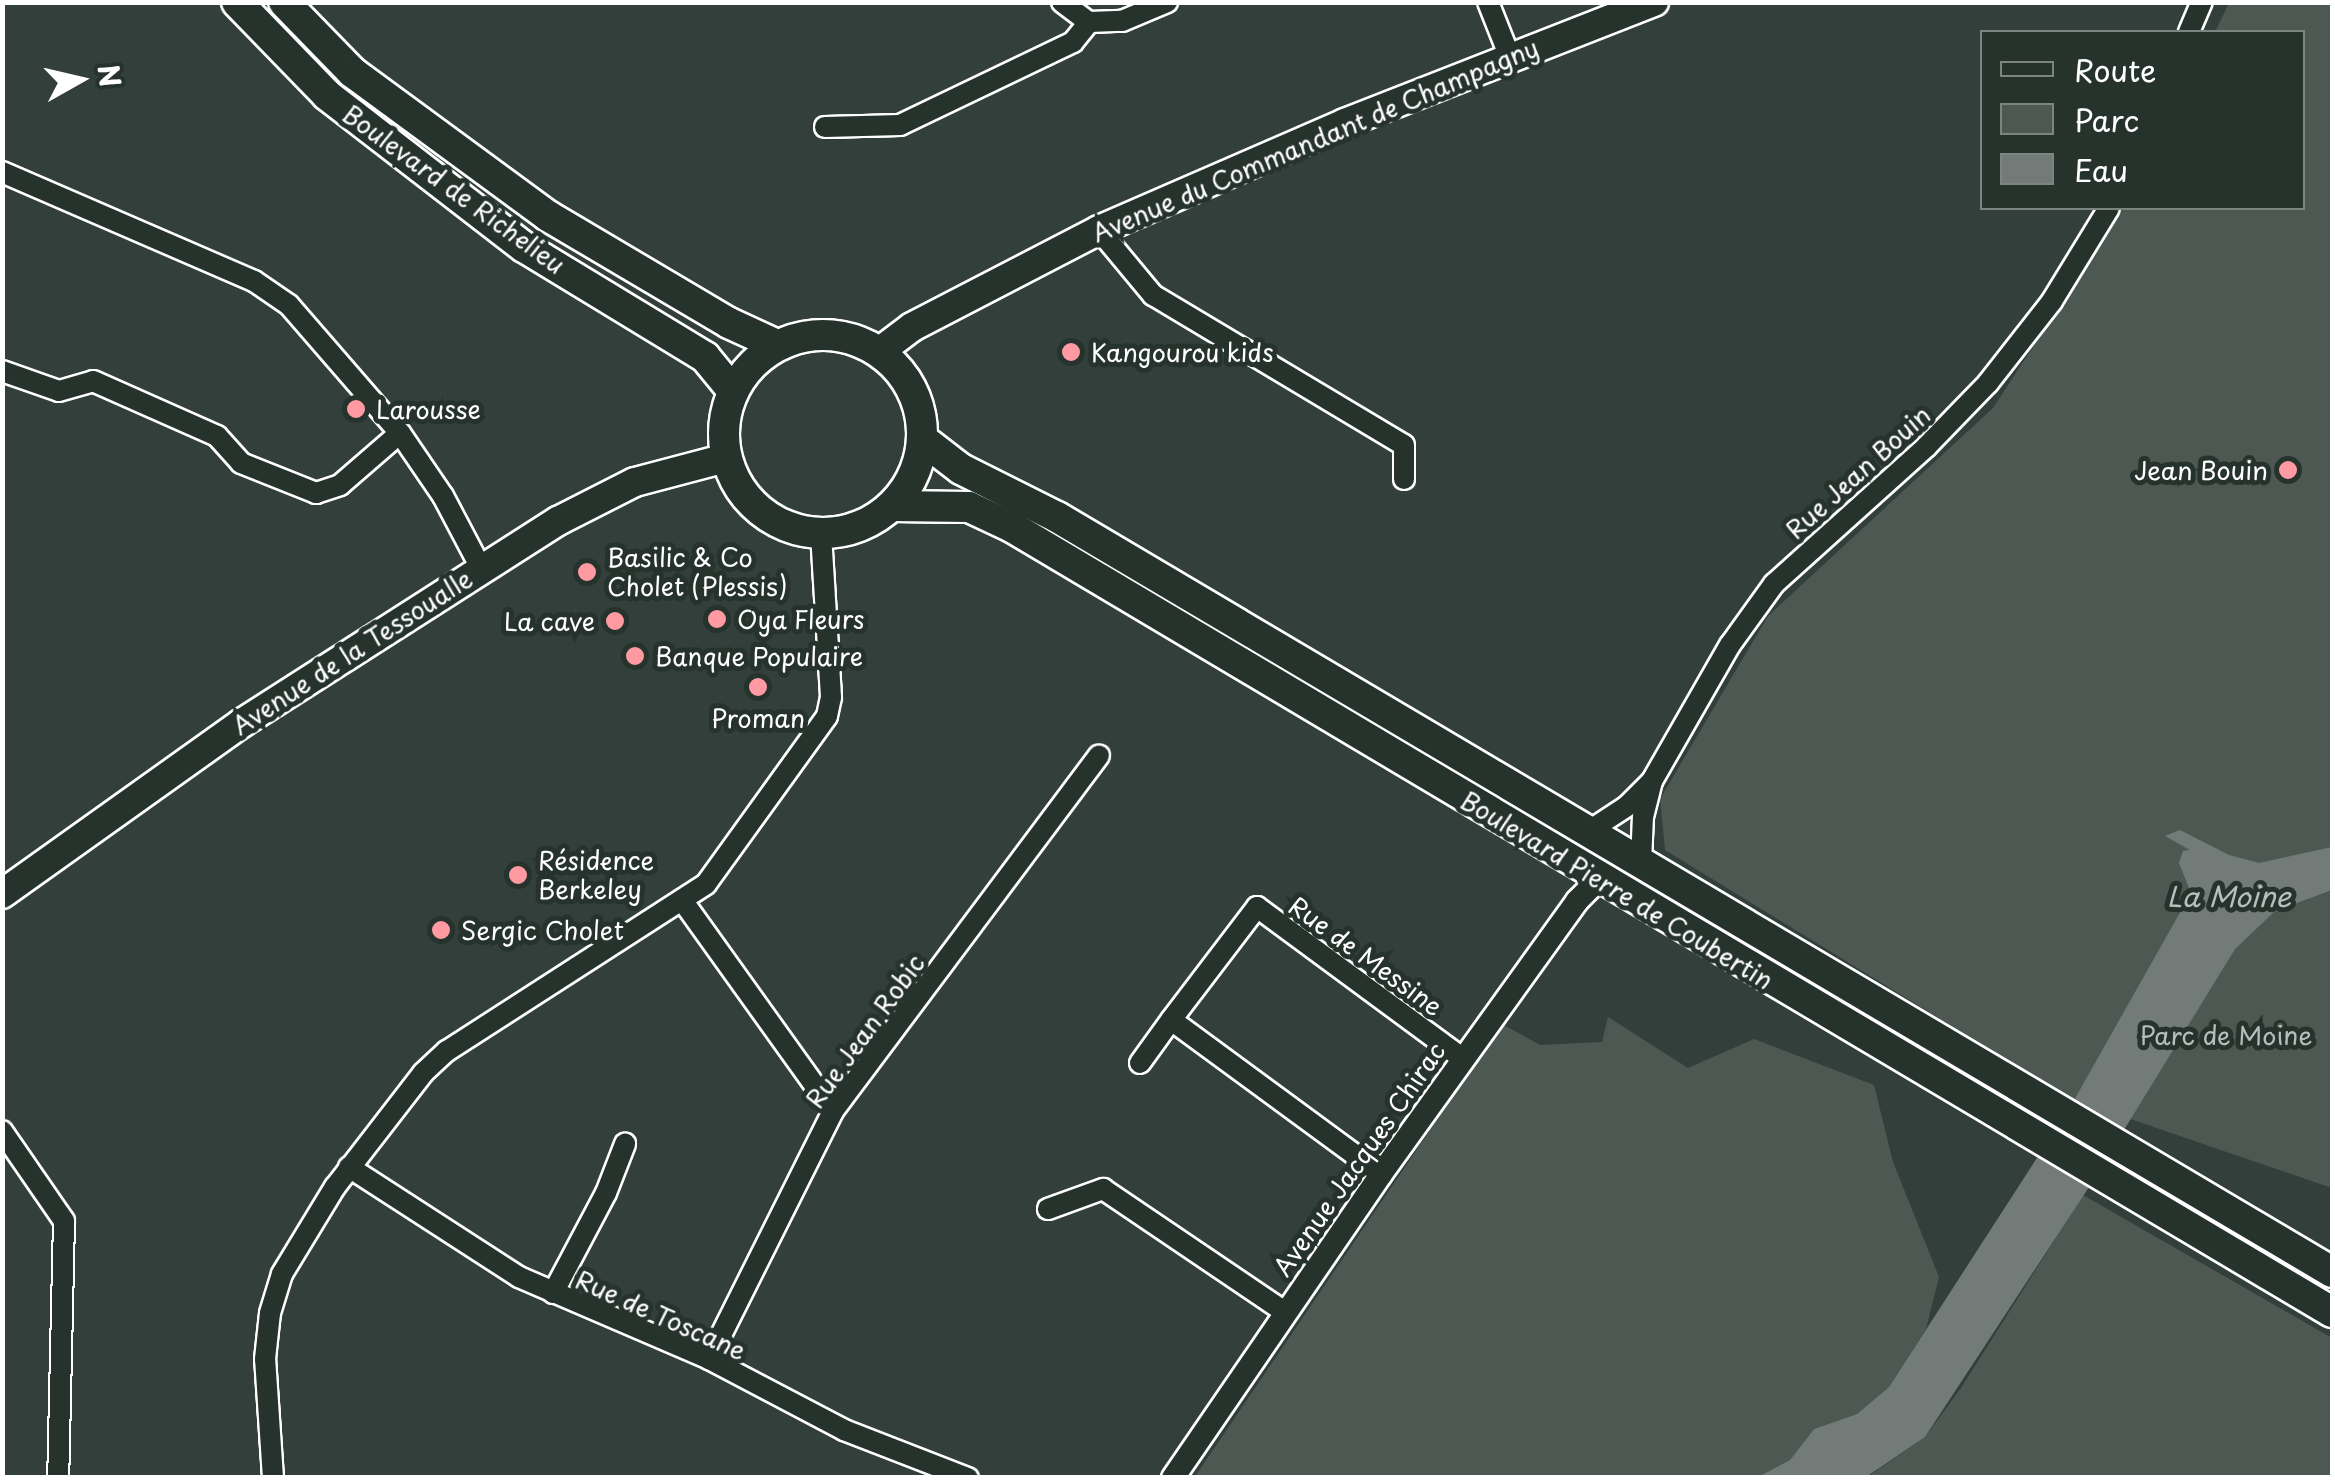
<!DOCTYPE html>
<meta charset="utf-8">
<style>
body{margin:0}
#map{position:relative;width:2335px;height:1480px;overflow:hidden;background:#333f3a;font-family:"Playpen Sans",sans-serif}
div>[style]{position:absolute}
.green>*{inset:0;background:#4d5853}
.water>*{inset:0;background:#737b78}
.roads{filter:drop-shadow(2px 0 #fff) drop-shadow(-2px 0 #fff) drop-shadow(0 2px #fff) drop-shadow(0 -2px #fff)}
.minor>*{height:20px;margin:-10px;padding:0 10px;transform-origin:10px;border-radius:10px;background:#26332d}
.tertiary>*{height:22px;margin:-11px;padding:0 11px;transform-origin:11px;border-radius:11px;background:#26332d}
.secondary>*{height:28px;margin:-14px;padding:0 14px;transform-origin:14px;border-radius:14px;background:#26332d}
.primary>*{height:30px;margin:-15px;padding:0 15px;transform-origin:15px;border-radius:15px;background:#26332d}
.primary>.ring{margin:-15px;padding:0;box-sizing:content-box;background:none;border:30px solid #26332d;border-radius:50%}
.dots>*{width:28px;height:28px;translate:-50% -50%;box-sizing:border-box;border:5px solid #26332d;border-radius:50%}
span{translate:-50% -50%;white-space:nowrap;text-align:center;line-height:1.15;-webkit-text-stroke:10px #26332d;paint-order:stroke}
.street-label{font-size:25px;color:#fff}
.poi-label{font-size:25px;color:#fff}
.left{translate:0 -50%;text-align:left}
.right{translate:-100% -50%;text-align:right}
.park-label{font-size:25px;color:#b8bcba}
.water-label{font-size:28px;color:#b9bdbc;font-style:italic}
.frame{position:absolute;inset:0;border:5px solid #fff;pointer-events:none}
.legend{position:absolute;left:1980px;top:30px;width:325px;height:180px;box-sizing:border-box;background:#26332d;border:2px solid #7d8581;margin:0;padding:12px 18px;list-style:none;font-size:30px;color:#fff}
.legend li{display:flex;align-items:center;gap:20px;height:50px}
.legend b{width:50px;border:2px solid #7d8581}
.north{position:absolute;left:30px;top:30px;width:100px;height:100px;-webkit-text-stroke:8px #26332d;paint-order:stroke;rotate:82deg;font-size:28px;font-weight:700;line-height:40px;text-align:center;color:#fff}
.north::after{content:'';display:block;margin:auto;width:35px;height:45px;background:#fff;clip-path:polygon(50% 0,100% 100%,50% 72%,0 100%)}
</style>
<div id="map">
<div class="green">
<div style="clip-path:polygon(2229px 3px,2332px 3px,2332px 1188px,2069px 1098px,1665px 850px,1660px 799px,1768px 616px,1993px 408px,2124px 208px,2302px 208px,2302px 32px,2215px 32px)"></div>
<div style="clip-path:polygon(1608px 1017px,1688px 1068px,1754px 1039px,1874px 1085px,1893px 1162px,1939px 1277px,1926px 1329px,1889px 1387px,1857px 1414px,1814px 1429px,1790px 1460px,1756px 1478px,1194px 1478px,1502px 1024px,1540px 1045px,1602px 1042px)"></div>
<div style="clip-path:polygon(2083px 1195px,2332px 1338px,2332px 1477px,1866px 1478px,1925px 1437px,1961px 1388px)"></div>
</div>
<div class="water">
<div style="clip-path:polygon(2180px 830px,2229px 855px,2259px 863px,2332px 847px,2332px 890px,2275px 911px,2235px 949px,2089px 1187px,1925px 1437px,1866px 1477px,1756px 1478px,1790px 1460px,1814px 1429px,1857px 1414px,1889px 1387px,2073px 1102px,2191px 893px,2179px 863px,2183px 851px,2190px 850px,2165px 836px)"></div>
</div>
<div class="roads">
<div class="minor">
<div style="left:1062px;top:2px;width:34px;rotate:37deg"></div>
<div style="left:1089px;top:22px;width:33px;rotate:-2deg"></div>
<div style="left:1122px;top:21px;width:49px;rotate:-22.9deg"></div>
<div style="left:1488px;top:2px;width:57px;rotate:68.4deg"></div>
<div style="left:2189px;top:32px;width:33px;rotate:-67deg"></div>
<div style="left:825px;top:127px;width:75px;rotate:-1.5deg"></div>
<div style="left:900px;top:125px;width:192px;rotate:-25.6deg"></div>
<div style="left:1073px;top:42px;width:26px;rotate:-51deg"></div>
<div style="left:2px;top:172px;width:275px;rotate:23.4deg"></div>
<div style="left:254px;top:281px;width:42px;rotate:34.4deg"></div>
<div style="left:289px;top:305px;width:169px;rotate:49.1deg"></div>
<div style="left:400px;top:433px;width:76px;rotate:55.7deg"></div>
<div style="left:443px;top:496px;width:81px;rotate:62.2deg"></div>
<div style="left:1099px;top:230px;width:85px;rotate:50.3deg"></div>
<div style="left:1153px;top:295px;width:292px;rotate:30.9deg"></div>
<div style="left:1404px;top:445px;width:34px;rotate:90deg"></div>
<div style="left:2px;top:371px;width:60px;rotate:19.3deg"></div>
<div style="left:59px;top:391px;width:35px;rotate:-16deg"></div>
<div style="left:93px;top:381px;width:136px;rotate:23.9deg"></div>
<div style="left:217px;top:436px;width:36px;rotate:48deg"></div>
<div style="left:241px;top:463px;width:81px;rotate:21.8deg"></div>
<div style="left:316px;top:493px;width:25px;rotate:-18deg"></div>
<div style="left:340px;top:485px;width:79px;rotate:-40.9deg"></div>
<div style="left:1652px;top:781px;width:157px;rotate:-60.2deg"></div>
<div style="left:1730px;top:645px;width:75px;rotate:-54.2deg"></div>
<div style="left:1774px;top:584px;width:205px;rotate:-42deg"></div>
<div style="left:1926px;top:447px;width:89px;rotate:-45.9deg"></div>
<div style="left:1988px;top:383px;width:104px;rotate:-52deg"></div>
<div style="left:2052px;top:301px;width:109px;rotate:-58.5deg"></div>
<div style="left:1589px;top:831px;width:45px;rotate:-33.3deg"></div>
<div style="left:1627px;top:806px;width:35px;rotate:-45deg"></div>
<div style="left:1652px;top:781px;width:36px;rotate:104deg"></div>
<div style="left:1643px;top:816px;width:46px;rotate:92.5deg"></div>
<div style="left:682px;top:900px;width:259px;rotate:54.4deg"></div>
<div style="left:1140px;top:1063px;width:53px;rotate:-54.2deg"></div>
<div style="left:2px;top:1131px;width:109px;rotate:55.4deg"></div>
<div style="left:64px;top:1221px;width:257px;rotate:91.3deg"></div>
<div style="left:349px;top:1167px;width:202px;rotate:32.9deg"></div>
<div style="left:519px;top:1277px;width:207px;rotate:23.3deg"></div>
<div style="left:709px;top:1359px;width:153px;rotate:27.7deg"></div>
<div style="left:844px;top:1430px;width:133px;rotate:21.2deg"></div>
<div style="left:1381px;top:1174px;width:260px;rotate:-143.7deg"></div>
<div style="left:1171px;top:1020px;width:142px;rotate:-52.7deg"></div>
<div style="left:1257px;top:907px;width:256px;rotate:36.4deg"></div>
<div style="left:1048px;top:1209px;width:59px;rotate:-20deg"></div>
<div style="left:1103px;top:1189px;width:220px;rotate:34.1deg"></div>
<div style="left:553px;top:1293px;width:113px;rotate:-62.1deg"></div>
<div style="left:606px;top:1193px;width:53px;rotate:-68.8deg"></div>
<div style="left:709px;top:1359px;width:277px;rotate:-63.4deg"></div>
<div style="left:833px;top:1111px;width:444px;rotate:-53.2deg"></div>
<div style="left:273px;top:1478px;width:119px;rotate:-93.8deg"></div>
<div style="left:265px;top:1359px;width:46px;rotate:-83.8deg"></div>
<div style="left:270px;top:1313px;width:41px;rotate:-72.9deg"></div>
<div style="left:282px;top:1274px;width:102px;rotate:-58.7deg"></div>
<div style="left:335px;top:1187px;width:144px;rotate:-52.3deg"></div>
<div style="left:423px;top:1073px;width:33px;rotate:-43deg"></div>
<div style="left:447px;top:1051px;width:308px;rotate:-32.8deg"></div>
<div style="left:706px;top:884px;width:207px;rotate:-54.2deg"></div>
<div style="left:827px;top:716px;width:19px;rotate:-78deg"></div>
<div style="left:831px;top:697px;width:163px;rotate:-93.5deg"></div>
</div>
<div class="tertiary">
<div style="left:1173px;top:1478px;width:368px;rotate:-55.6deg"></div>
<div style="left:1381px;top:1174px;width:336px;rotate:-54.3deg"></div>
<div style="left:1577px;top:901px;width:31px;rotate:-45deg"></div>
</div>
<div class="secondary">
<div style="left:879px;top:352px;width:41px;rotate:-37.1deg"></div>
<div style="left:912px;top:327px;width:211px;rotate:-27.4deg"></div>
<div style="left:1099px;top:230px;width:268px;rotate:-23.5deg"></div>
<div style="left:1345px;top:123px;width:332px;rotate:-21.4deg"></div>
<div style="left:2px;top:894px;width:295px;rotate:-35.5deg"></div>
<div style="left:242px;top:723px;width:375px;rotate:-32.6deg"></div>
<div style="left:558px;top:521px;width:86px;rotate:-26.9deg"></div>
<div style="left:635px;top:482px;width:94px;rotate:-14.8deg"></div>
</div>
<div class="primary">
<div style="left:237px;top:2px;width:129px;rotate:45.9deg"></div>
<div style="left:327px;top:95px;width:249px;rotate:37.7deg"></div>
<div style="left:524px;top:247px;width:212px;rotate:31.3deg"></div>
<div style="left:705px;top:357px;width:44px;rotate:50.5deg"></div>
<div style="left:284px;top:2px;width:98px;rotate:45.8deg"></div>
<div style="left:352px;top:72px;width:243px;rotate:36.3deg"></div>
<div style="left:548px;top:216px;width:210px;rotate:30.6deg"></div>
<div style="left:729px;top:323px;width:53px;rotate:24.6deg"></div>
<div class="ring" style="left:724px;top:335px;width:168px;height:168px"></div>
<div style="left:922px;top:439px;width:49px;rotate:37.6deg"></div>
<div style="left:961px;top:469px;width:107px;rotate:26.6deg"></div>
<div style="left:1057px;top:517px;width:1482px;rotate:30.63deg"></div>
<div style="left:892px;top:506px;width:77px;rotate:0.7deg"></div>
<div style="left:969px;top:507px;width:47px;rotate:24.9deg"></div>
<div style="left:1012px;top:527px;width:1536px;rotate:30.74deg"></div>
</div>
</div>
<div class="dots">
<div style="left:1071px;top:352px;background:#ff9aa2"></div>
<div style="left:356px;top:409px;background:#ff9aa2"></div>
<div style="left:2288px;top:470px;background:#ff9aa2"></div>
<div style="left:587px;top:572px;background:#ff9aa2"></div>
<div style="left:717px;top:619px;background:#ff9aa2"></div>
<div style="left:615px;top:621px;background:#ff9aa2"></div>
<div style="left:635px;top:656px;background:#ff9aa2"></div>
<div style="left:758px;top:687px;background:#ff9aa2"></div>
<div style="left:518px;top:875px;background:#ff9aa2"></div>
<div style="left:441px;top:930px;background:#ff9aa2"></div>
</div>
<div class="street-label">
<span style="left:1315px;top:140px;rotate:-23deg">Avenue du Commandant de Champagny</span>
<span style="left:454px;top:189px;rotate:36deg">Boulevard de Richelieu</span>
<span style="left:1858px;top:472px;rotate:-42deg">Rue Jean Bouin</span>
<span style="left:352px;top:652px;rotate:-33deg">Avenue de la Tessoualle</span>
<span style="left:1617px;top:890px;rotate:31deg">Boulevard Pierre de Coubertin</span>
<span style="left:1366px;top:956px;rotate:36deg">Rue de Messine</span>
<span style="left:865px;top:1031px;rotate:-54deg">Rue Jean Robic</span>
<span style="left:1359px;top:1159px;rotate:-55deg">Avenue Jacques Chirac</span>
<span style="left:661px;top:1315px;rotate:24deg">Rue de Toscane</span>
</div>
<div class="poi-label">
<span class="left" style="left:1091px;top:352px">Kangourou kids</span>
<span class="left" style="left:376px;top:409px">Larousse</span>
<span class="right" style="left:2268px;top:470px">Jean Bouin</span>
<span class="left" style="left:607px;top:572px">Basilic &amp; Co<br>Cholet (Plessis)</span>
<span class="left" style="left:737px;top:619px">Oya Fleurs</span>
<span class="right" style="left:595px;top:621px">La cave</span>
<span class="left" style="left:655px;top:656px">Banque Populaire</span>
<span style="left:758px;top:718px">Proman</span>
<span class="left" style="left:538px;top:875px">Résidence<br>Berkeley</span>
<span class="left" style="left:461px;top:930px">Sergic Cholet</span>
</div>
<div class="park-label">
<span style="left:2226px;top:1035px">Parc de Moine</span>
</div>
<div class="water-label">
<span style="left:2229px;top:896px">La Moine</span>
</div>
<div class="frame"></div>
<ul class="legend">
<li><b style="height:12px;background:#26332d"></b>Route</li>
<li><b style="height:28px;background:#4d5853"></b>Parc</li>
<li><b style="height:28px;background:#737b78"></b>Eau</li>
</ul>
<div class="north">N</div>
</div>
